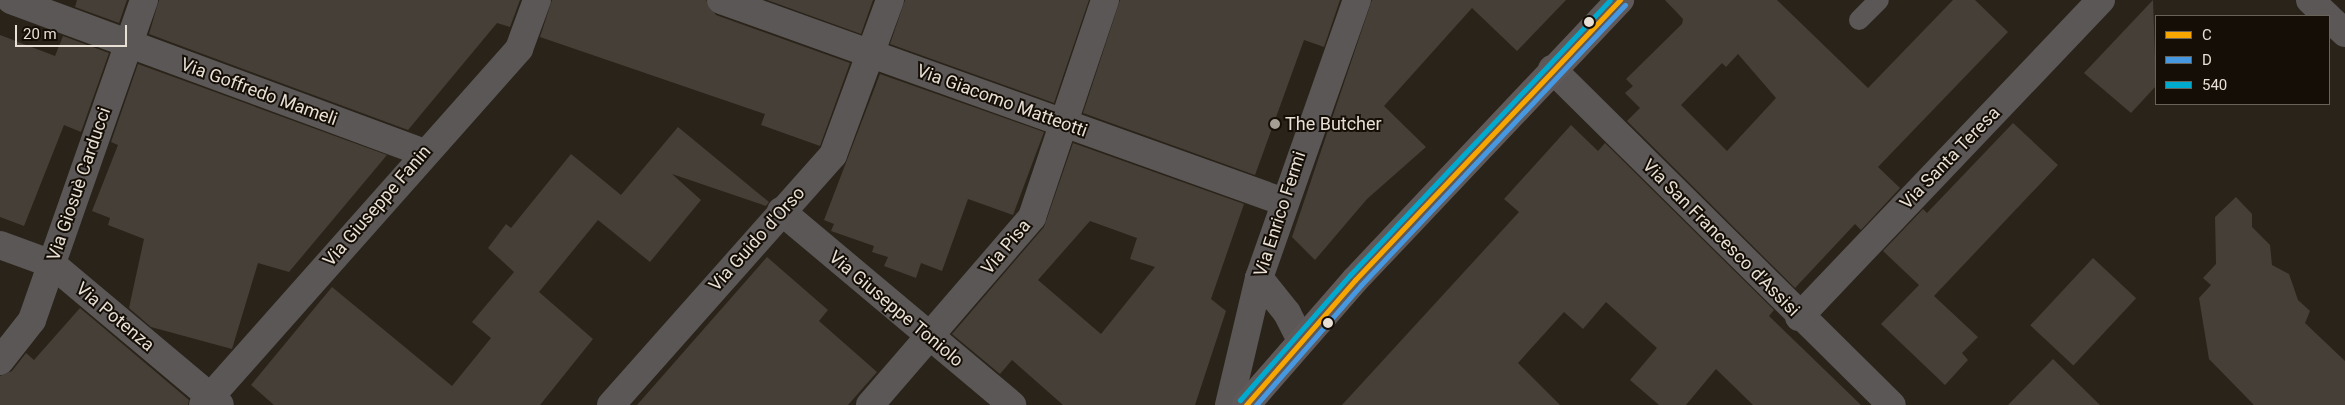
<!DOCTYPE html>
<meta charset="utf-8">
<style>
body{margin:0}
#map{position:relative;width:2345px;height:405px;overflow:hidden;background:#292319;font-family:Roboto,sans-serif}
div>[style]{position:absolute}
.building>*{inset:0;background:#463f38;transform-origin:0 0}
.lane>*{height:20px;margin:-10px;padding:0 10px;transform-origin:10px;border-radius:10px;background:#5b5756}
.street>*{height:28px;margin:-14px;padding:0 14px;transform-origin:14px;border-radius:14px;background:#5b5756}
.secondary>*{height:28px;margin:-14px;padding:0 14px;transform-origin:14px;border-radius:14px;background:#5f5959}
.bus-1>*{height:5px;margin:-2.5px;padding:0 2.5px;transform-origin:2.5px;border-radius:2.5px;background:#f7a600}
.bus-2>*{height:5px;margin:-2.5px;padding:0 2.5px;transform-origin:2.5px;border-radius:2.5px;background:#4699e1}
.bus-3>*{height:5px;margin:-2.5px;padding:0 2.5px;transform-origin:2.5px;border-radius:2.5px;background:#00a9ce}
.dots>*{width:14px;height:14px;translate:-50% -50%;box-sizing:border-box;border:2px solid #140e07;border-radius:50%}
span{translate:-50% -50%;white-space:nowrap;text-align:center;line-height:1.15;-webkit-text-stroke:4px #140e07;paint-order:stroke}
.street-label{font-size:18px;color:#e8e0d5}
.poi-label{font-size:18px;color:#e8e0d5}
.left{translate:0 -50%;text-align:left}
.legend{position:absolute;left:2155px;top:15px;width:175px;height:90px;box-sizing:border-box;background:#140e07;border:1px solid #696259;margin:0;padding:6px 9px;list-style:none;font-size:15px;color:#e8e0d5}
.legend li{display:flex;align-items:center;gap:10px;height:25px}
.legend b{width:25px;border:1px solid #696259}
.scale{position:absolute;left:15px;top:25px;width:112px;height:22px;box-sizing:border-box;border:2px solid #e8e0d5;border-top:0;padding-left:6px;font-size:15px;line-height:18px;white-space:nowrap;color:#e8e0d5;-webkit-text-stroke:4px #140e07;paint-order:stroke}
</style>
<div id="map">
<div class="building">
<div style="clip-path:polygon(77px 0,127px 0,119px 23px,75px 7px)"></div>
<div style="clip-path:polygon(159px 0,520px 0,510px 27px,497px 23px,408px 130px,149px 34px)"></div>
<div style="clip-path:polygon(552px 0,706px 0,716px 15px,850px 63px,820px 146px,761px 125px,765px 114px,540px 37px)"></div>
<div style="clip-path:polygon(767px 0,873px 0,861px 34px)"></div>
<div style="clip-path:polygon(905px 0,1089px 0,1054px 103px,890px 44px)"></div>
<div style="clip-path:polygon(1120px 0,1340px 0,1324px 47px,1304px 40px,1255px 175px,1083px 113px)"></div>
<div style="clip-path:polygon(1372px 0,1566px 0,1517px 51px,1472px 8px,1384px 106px,1426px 147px,1367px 199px,1315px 260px,1292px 237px)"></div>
<div style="clip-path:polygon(evenodd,1665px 0,1777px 0,1868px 88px,1953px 0,1975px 0,2008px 32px,1878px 167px,1900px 188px,1861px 230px,1855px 224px,1795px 288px,1627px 121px,1640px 108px,1625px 93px,1633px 86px,1626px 79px,1682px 24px,1683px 19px,1665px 0,1738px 54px,1776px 98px,1727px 151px,1681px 105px,1722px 63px,1726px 67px,1738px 54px)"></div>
<div style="clip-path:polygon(2153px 0,2156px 86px,2131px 113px,2084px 73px)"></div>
<div style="clip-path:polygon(0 35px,55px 56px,63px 36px,109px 53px,81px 132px,64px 125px,24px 226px,0 217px)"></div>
<div style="clip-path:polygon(138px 64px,387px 155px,289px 272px,258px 263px,232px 349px,151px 327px,129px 308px,144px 239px,108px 225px,110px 218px,92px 211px,118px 145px,111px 142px)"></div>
<div style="clip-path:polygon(880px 74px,1044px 132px,1013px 215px,968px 199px,942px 271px,921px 263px,916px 278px,884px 266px,888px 257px,872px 252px,874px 246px,831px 231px,834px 224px,824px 220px)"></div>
<div style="clip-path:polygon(2013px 123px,2058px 165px,1934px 296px,1978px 337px,1962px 353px,1968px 360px,1945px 385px,1881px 324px,1919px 285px,1883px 251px,1923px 209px,1927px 213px)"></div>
<div style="clip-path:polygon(1571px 125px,1598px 151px,1605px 143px,1774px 310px,1769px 316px,1861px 405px,1753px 405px,1716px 369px,1686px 405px,1659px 405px,1630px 380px,1657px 348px,1606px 302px,1583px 329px,1564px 312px,1518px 363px,1560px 405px,1342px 405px,1519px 212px,1504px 199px)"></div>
<div style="clip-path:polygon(678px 127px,769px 202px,766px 206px,672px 174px,701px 200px,650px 262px,598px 220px,539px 292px,593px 339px,540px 405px,274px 405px,251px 385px,332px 287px,452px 386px,491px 338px,472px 322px,514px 272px,488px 248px,506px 224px,511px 228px,571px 154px,621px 195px)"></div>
<div style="clip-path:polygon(evenodd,1073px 143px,1244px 204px,1211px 299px,1226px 311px,1195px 405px,1063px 405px,1012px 360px,1000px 374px,952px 334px,1044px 227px,1073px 143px,1090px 221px,1137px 238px,1130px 259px,1155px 267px,1101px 334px,1038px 280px,1090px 221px)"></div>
<div style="clip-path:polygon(2236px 197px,2252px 214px,2252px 227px,2270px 245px,2272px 265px,2289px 274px,2298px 300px,2310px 311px,2305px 323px,2345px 361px,2345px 405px,2254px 405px,2209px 359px,2199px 298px,2211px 285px,2203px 278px,2216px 264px,2215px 217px)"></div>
<div style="clip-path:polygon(767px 257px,828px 310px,819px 321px,877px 372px,848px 405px,637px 405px)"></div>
<div style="left:2093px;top:258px;width:59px;height:92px;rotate:43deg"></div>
<div style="clip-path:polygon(80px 308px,189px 400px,188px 405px,0 405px,0 376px,12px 371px,26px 353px,34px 360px)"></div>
<div style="clip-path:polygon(2053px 359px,2100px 405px,2008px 405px)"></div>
</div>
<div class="lane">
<div style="left:1859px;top:20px;width:28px;rotate:-45deg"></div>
</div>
<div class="street">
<div style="left:11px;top:0;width:439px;rotate:20.3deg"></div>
<div style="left:721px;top:0;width:598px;rotate:19.74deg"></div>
<div style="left:2310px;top:0;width:23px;rotate:43deg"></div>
<div style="left:2329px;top:18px;width:22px;rotate:43deg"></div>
<div style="left:1552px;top:69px;width:478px;rotate:44.7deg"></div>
<div style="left:781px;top:211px;width:302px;rotate:40deg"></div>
<div style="left:0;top:245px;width:55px;rotate:20.1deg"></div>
<div style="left:52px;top:264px;width:219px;rotate:40deg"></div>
<div style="left:1259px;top:278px;width:45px;rotate:51.3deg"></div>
<div style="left:1287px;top:313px;width:31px;rotate:63deg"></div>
<div style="left:1799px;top:317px;width:438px;rotate:-46.4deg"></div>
<div style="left:0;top:361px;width:52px;rotate:-52deg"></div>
<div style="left:32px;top:320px;width:339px;rotate:-70.7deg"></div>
<div style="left:203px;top:405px;width:476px;rotate:-48.4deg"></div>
<div style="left:519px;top:49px;width:52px;rotate:-69.8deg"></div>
<div style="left:611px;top:405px;width:334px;rotate:-48.4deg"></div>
<div style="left:833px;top:155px;width:165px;rotate:-69.8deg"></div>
<div style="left:870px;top:405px;width:248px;rotate:-49.2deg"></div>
<div style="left:1032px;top:217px;width:229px;rotate:-71.4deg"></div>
<div style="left:1229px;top:405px;width:130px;rotate:-76.7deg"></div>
<div style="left:1259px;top:278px;width:295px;rotate:-70.6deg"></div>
</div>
<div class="secondary">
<div style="left:1246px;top:405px;width:166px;rotate:-48.9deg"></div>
<div style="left:1355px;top:280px;width:386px;rotate:-46.6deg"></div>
</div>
<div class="bus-1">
<div style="left:1246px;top:405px;width:166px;rotate:-48.9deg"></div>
<div style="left:1355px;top:280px;width:386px;rotate:-46.6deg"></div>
</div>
<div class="bus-2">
<div style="left:1256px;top:405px;width:159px;rotate:-48.8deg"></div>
<div style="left:1361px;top:285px;width:385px;rotate:-46.7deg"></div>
</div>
<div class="bus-3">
<div style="left:1240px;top:400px;width:167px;rotate:-48.7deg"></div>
<div style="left:1350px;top:275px;width:378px;rotate:-46.6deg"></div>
</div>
<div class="dots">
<div style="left:1589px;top:22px;background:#e8e0d5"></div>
<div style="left:1275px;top:124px;background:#a59e93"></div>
<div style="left:1328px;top:323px;background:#e8e0d5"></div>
</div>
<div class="street-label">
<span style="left:259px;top:92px;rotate:20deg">Via Goffredo Mameli</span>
<span style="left:1002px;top:101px;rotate:20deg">Via Giacomo Matteotti</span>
<span style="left:1950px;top:158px;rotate:-46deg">Via Santa Teresa</span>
<span style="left:79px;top:184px;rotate:-71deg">Via Giosuè Carducci</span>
<span style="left:377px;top:206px;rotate:-49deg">Via Giuseppe Fanin</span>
<span style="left:1280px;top:214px;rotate:-72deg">Via Enrico Fermi</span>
<span style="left:1721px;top:238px;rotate:45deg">Via San Francesco d'Assisi</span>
<span style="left:757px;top:239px;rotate:-48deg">Via Guido d'Orso</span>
<span style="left:1006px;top:247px;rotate:-50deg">Via Pisa</span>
<span style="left:896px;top:309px;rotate:40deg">Via Giuseppe Toniolo</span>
<span style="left:115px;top:317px;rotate:40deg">Via Potenza</span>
</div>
<div class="poi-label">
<span class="left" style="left:1285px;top:124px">The Butcher</span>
</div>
<ul class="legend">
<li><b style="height:6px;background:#f7a600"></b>C</li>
<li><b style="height:6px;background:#4699e1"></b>D</li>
<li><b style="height:6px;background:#00a9ce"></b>540</li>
</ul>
<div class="scale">20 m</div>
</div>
